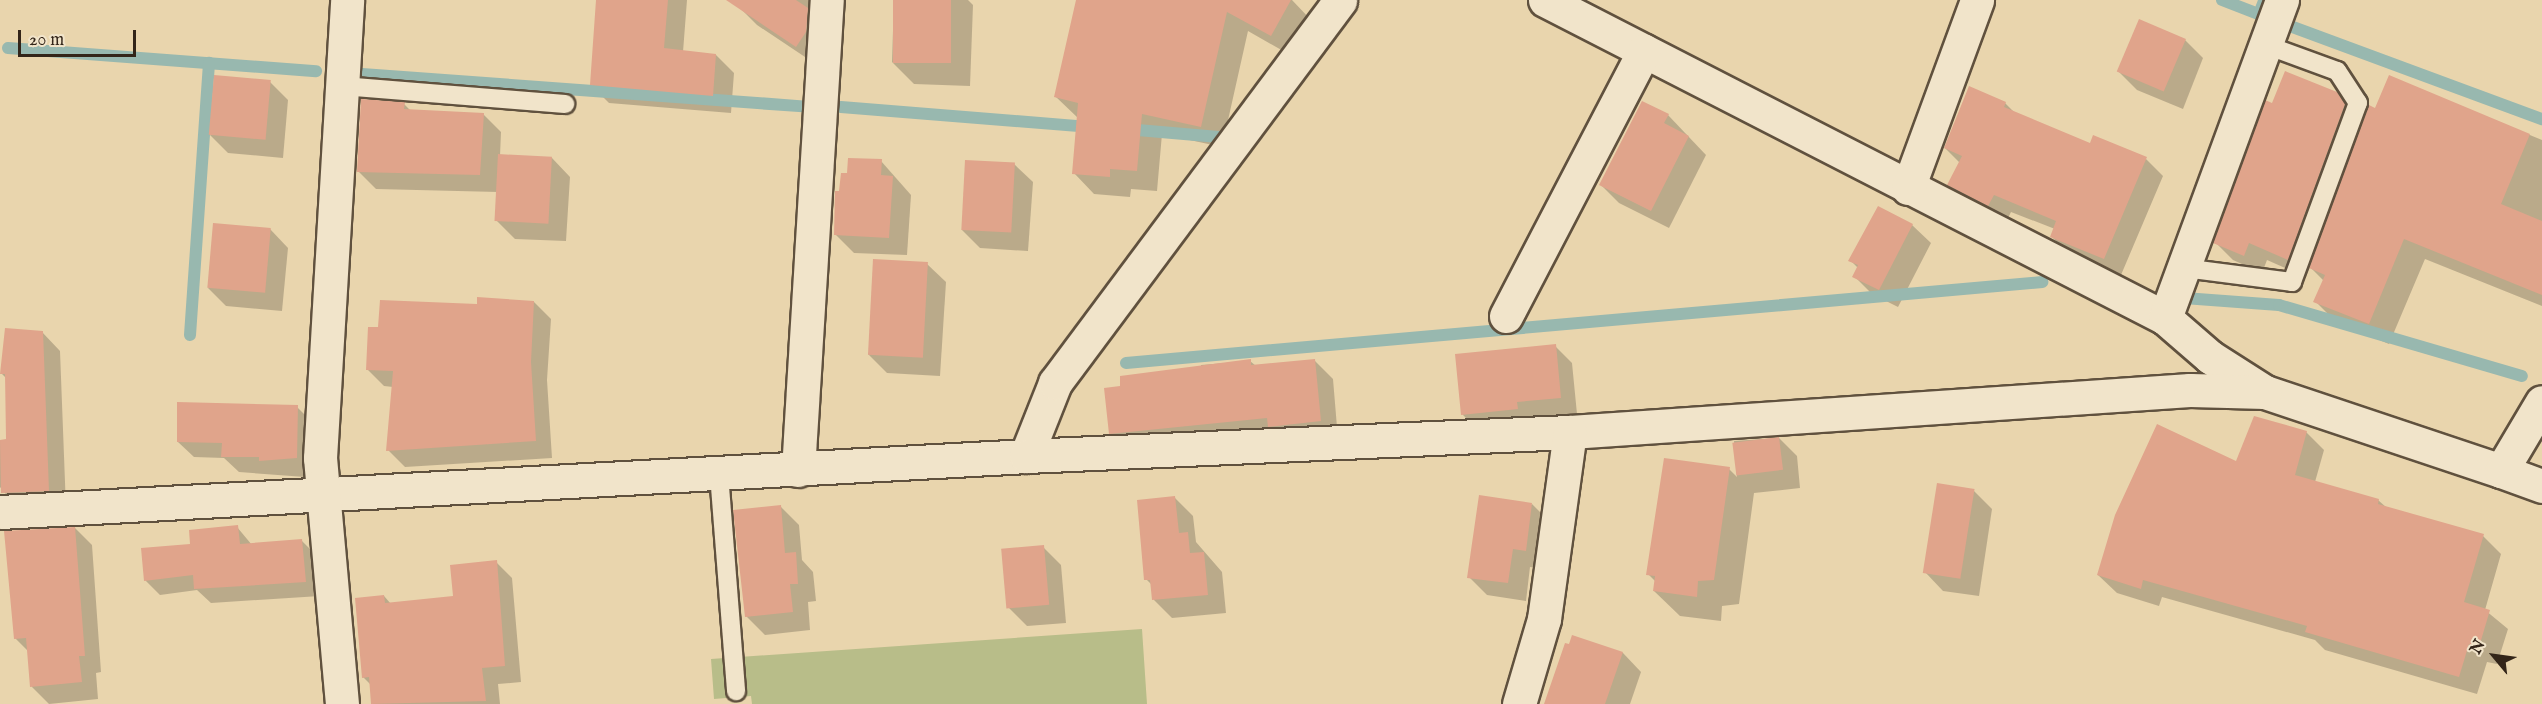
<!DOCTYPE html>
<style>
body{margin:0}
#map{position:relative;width:2542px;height:704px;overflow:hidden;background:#e9d5ad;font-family:"IM FELL English",serif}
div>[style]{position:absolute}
.green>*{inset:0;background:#b8bd89}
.shadow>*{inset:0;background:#0003}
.stream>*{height:12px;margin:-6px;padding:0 6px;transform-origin:6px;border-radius:6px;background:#98b8af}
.building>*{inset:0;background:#e0a48b;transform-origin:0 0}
.roads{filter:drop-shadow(2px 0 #60513e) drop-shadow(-2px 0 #60513e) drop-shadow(0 2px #60513e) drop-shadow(0 -2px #60513e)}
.lane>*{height:18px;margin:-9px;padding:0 9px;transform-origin:9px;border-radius:9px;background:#f1e4ca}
.street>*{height:33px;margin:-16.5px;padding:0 16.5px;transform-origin:16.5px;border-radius:16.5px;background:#f1e4ca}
.secondary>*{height:33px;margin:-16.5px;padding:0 16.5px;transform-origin:16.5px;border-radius:16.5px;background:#f1e4ca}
span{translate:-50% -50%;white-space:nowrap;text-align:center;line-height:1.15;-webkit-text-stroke:4.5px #f1e4ca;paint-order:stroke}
.north{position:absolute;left:2464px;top:626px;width:60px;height:60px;-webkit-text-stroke:4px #f1e4ca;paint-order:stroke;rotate:299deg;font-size:16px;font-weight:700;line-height:24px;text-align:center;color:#332519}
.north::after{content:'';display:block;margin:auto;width:21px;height:27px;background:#332519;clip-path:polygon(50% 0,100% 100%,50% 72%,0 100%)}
.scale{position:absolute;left:18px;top:30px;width:118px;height:27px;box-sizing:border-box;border:3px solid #332519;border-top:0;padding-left:8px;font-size:18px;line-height:21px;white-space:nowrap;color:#332519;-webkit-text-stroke:4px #f1e4ca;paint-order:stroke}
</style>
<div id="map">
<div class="green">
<div style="clip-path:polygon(1142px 629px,1147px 704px,752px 704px,751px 696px,714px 699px,711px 659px)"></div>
</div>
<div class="shadow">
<div style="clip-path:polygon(598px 0,687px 0,683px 52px,716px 55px,734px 73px,731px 113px,609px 103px,591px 85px)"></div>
<div style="clip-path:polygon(745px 0,809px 0,808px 5px,819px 17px,814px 63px,757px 25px,740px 8px)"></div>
<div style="clip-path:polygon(894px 0,968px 0,973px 5px,970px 86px,914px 84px,892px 62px)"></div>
<div style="clip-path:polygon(1078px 0,1292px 0,1311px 20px,1292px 56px,1248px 31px,1222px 147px,1162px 134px,1157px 191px,1131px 189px,1130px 197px,1094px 194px,1074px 173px,1078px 118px,1056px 97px)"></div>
<div style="clip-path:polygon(2185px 40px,2203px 58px,2183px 109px,2137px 90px,2119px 72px)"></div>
<div style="clip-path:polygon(2389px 77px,2542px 140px,2542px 306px,2425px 259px,2389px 344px,2336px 322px,2315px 301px,2324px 281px,2310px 267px,2306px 277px,2267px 260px,2262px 273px,2233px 260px,2215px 242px,2273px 105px,2337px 93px,2363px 124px,2376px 109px)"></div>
<div style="clip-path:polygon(270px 82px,288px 100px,283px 158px,228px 153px,210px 135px)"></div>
<div style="clip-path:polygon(2005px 103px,2015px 113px,2090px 145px,2146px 159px,2163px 176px,2121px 275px,2069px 254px,2052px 237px,2055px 229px,2011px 212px,2006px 222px,1966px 202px,1948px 185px,1960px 163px,1945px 148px)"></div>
<div style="clip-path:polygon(404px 104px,411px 111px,483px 114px,501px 132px,500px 156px,552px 158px,570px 177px,566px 241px,515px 239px,496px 220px,498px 192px,376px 189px,358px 171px)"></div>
<div style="clip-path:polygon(1668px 115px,1706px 155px,1669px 228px,1619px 203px,1601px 185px)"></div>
<div style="clip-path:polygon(881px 161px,911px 195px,907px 255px,854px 253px,835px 234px,841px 193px,848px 175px)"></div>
<div style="clip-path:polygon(1014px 164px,1033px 182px,1028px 251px,980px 248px,962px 230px)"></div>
<div style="clip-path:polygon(1912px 225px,1931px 243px,1898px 307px,1872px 294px,1854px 276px,1858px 268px,1850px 260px)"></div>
<div style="clip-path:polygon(270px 229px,288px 248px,282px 311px,226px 306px,208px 288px)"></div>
<div style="clip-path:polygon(927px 264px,946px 282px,940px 376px,887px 373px,868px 354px)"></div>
<div style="clip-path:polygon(534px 302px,551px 319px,547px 380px,552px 458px,405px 467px,388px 450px,393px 387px,384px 386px,367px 369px,379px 329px)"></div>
<div style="clip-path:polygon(42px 332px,60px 351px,66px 508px,20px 511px,0 487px,0 441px,8px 441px,6px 378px,2px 374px)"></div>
<div style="clip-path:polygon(1555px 346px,1572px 363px,1577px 414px,1533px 419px,1479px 431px,1462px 414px)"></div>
<div style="clip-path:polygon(1314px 360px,1333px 379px,1338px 439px,1128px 451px,1110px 433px,1122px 387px,1201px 369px,1201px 365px,1250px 361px,1256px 366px)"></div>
<div style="clip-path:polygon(297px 407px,313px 423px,305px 477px,239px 472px,224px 458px,194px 457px,178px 442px)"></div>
<div style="clip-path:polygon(2306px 432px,2324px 450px,2315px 482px,2378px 500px,2387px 508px,2483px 536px,2501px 554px,2485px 610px,2508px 629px,2497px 664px,2487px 662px,2477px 694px,2325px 650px,2315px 640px,2162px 597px,2159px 606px,2117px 593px,2098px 575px,2237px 463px)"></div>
<div style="clip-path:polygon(1779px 438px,1797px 456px,1800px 488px,1754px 493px,1739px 604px,1722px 606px,1721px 621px,1680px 616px,1654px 591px,1656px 582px,1648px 574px,1729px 469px,1737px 477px,1734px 441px)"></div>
<div style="clip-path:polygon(1974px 491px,1992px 509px,1979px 596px,1943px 591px,1925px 572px)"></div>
<div style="clip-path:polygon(1175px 498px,1193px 516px,1196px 542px,1222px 572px,1226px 613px,1172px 618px,1154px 600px,1153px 586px,1146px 579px)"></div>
<div style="clip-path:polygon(1532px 504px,1550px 522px,1544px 569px,1530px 567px,1526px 601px,1487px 595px,1469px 577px)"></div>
<div style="clip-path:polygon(781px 507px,799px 525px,802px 560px,813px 572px,816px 601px,808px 602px,810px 630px,765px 635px,746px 616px)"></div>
<div style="clip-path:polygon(237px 527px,252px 545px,301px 540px,316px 555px,320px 596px,211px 603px,197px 590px,160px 595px,145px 580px,192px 545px)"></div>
<div style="clip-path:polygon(75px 528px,92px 545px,101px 672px,96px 673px,98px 699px,49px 704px,32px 687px,29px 652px,15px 638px)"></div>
<div style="clip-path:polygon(1043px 547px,1061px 565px,1066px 623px,1027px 626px,1009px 608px)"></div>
<div style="clip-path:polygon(496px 562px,512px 578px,521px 682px,498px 684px,500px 704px,373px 704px,371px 685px,363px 677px,384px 596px,391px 604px,455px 597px)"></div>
<div style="clip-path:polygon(1573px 636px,1623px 653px,1641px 672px,1630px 704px,1545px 704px)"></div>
</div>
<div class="stream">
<div style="left:2222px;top:0;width:40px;rotate:21deg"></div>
<div style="left:2259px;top:14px;width:14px;rotate:-69deg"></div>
<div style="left:2290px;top:26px;width:269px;rotate:20.3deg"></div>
<div style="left:8px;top:48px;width:309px;rotate:4.3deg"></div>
<div style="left:362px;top:74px;width:442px;rotate:4.2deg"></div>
<div style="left:841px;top:107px;width:251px;rotate:4.6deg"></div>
<div style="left:1126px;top:129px;width:93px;rotate:4.9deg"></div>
<div style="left:2184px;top:298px;width:95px;rotate:4.2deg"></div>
<div style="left:2279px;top:305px;width:253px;rotate:16.3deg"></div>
<div style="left:190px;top:335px;width:273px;rotate:-86deg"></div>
<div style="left:1126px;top:363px;width:920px;rotate:-5.05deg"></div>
</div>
<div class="building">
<div style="clip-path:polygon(596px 0,668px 0,664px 48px,716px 54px,713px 96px,590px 85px)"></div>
<div style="clip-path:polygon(726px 0,796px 0,808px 8px,806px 32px,796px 47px)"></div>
<div style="left:893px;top:0;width:58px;height:63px"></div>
<div style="clip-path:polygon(1076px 0,1291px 0,1271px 36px,1227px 12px,1201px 127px,1142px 114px,1137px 171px,1110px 169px,1110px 177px,1072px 174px,1078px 103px,1054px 97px)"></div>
<div style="left:2139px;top:19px;width:51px;height:57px;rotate:23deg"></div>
<div style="clip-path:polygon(2285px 71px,2337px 92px,2345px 104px,2288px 260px,2249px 243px,2244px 256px,2213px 243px,2265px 100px,2272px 103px)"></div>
<div style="left:214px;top:75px;width:57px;height:60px;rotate:5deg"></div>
<div style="clip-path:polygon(2389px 75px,2530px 134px,2501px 204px,2542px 221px,2542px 295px,2404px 239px,2369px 324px,2313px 302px,2325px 275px,2309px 268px,2369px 105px,2375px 108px)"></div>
<div style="clip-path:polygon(1969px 86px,2006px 102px,2004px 107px,2090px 143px,2093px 135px,2147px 157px,2104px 259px,2050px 237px,2056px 221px,1994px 195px,1988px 206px,1947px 185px,1962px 156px,1944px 148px)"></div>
<div style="clip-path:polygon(361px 99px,405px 102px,404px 109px,484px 113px,480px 175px,357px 172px)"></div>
<div style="clip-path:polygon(1642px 101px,1669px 114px,1664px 123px,1689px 136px,1651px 211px,1599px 185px)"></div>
<div style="left:498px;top:154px;width:54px;height:67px;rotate:3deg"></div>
<div style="clip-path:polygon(848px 158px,882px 159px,881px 175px,893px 176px,889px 238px,834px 235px,835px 191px,839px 191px,841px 173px,847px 173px)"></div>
<div style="left:965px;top:160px;width:50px;height:70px;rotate:3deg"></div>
<div style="clip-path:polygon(1878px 206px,1913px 224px,1879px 290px,1852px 277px,1858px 265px,1848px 261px)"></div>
<div style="left:213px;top:223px;width:58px;height:65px;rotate:5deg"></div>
<div style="left:873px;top:259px;width:55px;height:96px;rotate:3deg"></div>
<div style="clip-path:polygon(477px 297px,534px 301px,531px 362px,536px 441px,386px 451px,393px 371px,366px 370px,368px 327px,378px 327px,380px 300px,477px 304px)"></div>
<div style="clip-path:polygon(5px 328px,43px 331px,49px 491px,1px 493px,0 440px,6px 439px,5px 374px,0 374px)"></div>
<div style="clip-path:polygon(1556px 344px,1561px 398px,1517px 402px,1518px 409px,1461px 415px,1455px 354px)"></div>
<div style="clip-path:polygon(1251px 359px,1251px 365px,1315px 359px,1321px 421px,1268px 427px,1267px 418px,1109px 434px,1104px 388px,1120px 386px,1120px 376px)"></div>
<div style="clip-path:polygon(177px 402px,298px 405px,297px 458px,259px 461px,259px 457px,221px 457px,222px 443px,177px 442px)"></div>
<div style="clip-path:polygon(2254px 416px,2307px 431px,2295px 475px,2379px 499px,2378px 504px,2484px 534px,2464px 602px,2490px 610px,2479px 647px,2469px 644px,2459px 677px,2305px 632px,2307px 626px,2143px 580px,2141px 589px,2097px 575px,2115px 515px,2157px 424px,2236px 461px)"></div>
<div style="left:1779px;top:437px;width:33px;height:47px;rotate:83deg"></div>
<div style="clip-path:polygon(1664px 458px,1730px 467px,1714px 580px,1698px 581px,1697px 597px,1653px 591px,1655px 576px,1646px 575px)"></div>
<div style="left:1937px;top:483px;width:38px;height:91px;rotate:9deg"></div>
<div style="clip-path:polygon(1479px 495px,1532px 503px,1526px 551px,1513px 549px,1508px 583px,1467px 578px)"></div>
<div style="clip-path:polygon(1175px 496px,1179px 533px,1188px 532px,1190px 553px,1204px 552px,1208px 595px,1152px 600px,1150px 580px,1144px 580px,1137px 500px)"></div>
<div style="clip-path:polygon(781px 505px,785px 553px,796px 552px,798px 584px,790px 584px,793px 612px,745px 617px,733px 510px)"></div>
<div style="clip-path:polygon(238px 525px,240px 544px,302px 539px,306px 582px,194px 589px,193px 575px,144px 581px,141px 548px,190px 544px,189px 530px)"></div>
<div style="clip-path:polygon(75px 527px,85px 656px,79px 656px,82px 682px,30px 687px,26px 638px,14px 639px,4px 531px)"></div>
<div style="left:1044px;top:545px;width:60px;height:43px;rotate:85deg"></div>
<div style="clip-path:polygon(497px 560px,505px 666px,482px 668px,486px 701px,371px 704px,369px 677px,362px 678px,355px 598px,384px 595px,385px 603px,453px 596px,450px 565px)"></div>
<div style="clip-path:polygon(1572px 635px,1623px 652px,1605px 704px,1544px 704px,1565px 643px,1569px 644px)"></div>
</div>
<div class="roads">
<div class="lane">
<div style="left:342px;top:86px;width:224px;rotate:4.6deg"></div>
<div style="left:2184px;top:268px;width:109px;rotate:7.4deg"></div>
<div style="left:2292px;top:282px;width:191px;rotate:-69.8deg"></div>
<div style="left:2358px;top:103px;width:38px;rotate:-123deg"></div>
<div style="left:2337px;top:71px;width:76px;rotate:-159.9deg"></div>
<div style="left:719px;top:474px;width:218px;rotate:85.5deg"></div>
</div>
<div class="street">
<div style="left:1545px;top:0;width:697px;rotate:27.15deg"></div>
<div style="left:2165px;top:318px;width:60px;rotate:40.9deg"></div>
<div style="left:2210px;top:357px;width:65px;rotate:32.5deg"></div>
<div style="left:2265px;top:392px;width:249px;rotate:18.5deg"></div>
<div style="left:2501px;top:471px;width:80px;rotate:-59.3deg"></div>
<div style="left:1908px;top:188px;width:200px;rotate:-69.8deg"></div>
<div style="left:1506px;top:316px;width:299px;rotate:-62.5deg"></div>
<div style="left:2165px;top:318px;width:339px;rotate:-69.8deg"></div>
<div style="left:1026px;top:456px;width:79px;rotate:-68.3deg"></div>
<div style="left:1055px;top:383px;width:477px;rotate:-53.3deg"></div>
<div style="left:798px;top:470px;width:471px;rotate:-86.5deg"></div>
<div style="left:0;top:512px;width:1028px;rotate:-3.12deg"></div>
<div style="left:1026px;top:456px;width:545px;rotate:-2.53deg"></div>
<div style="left:1570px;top:432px;width:621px;rotate:-3.88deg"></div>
<div style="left:2190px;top:390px;width:75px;rotate:1.5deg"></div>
<div style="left:342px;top:704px;width:247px;rotate:-95.1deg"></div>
<div style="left:320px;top:458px;width:459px;rotate:-86.6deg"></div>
<div style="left:1519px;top:704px;width:89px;rotate:-73.6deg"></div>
<div style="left:1544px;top:619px;width:189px;rotate:-82.1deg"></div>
</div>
<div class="secondary">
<div style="left:2501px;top:471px;width:44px;rotate:20.1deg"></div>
</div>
</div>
<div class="north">N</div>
<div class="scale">20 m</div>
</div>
